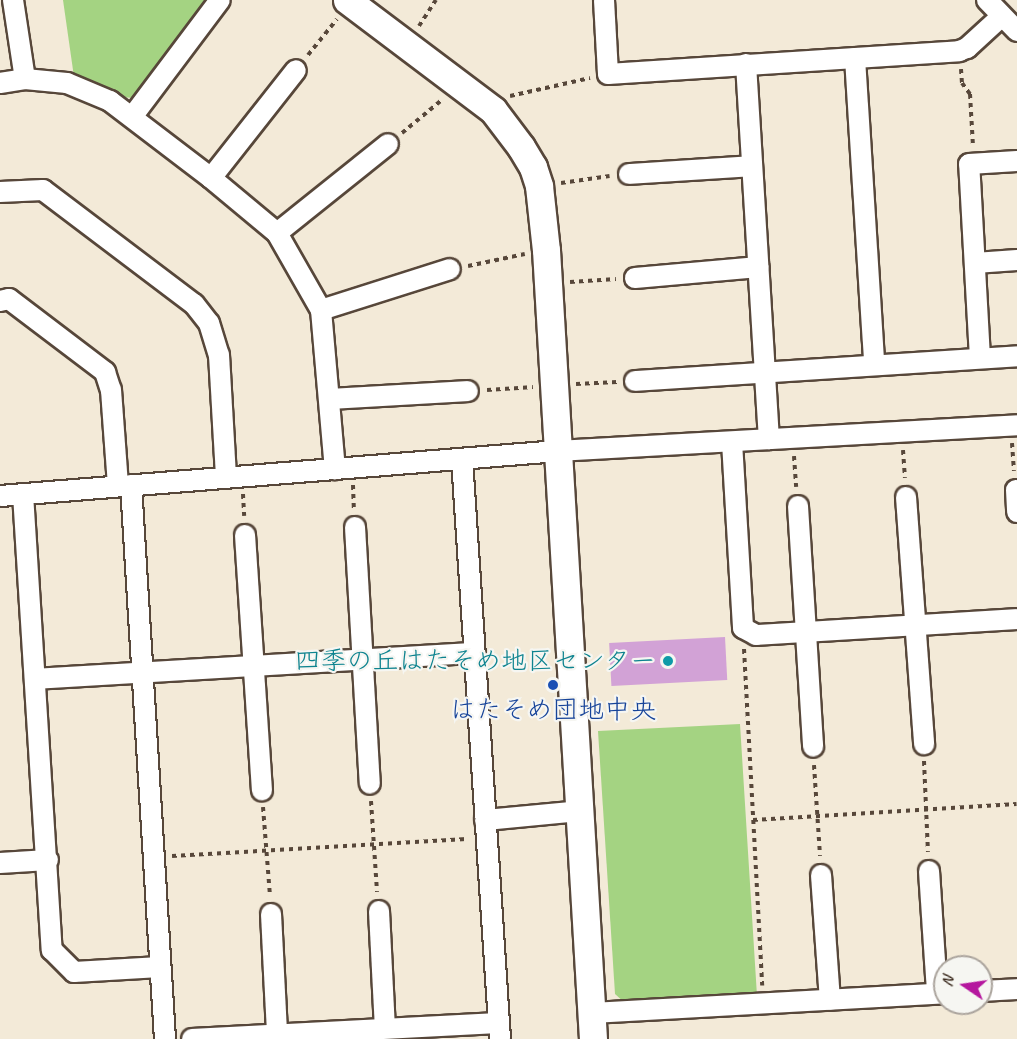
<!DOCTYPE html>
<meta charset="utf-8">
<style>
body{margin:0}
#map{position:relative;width:1017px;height:1039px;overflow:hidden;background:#f3ead8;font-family:Caveat,"Klee One",sans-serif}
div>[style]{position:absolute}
.green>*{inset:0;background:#a4d382}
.building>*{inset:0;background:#d2a2d6;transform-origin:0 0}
.path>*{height:4px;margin-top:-2px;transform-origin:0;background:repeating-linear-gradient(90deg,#57473a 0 4.5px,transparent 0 9px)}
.roads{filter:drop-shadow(2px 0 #57473a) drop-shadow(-2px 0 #57473a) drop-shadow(0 2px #57473a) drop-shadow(0 -2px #57473a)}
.street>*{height:20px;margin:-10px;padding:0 10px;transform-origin:10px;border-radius:10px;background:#fff}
.secondary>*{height:27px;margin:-13.5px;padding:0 13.5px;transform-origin:13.5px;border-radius:13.5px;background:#fff}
.dots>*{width:16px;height:16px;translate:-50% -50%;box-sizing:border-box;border:3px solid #f6f6f2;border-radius:50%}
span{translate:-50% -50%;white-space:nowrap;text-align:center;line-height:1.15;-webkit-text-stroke:4.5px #f6f6f2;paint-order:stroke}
.culture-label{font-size:26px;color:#0d838f}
.right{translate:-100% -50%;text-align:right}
.transit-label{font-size:26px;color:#164399}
.north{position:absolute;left:933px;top:955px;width:60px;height:60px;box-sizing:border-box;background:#f6f6f2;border:2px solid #aba49d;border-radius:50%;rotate:283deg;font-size:16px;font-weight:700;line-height:24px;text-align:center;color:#3b2a1e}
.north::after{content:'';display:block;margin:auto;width:21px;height:27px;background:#b5179e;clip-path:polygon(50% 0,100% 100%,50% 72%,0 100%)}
</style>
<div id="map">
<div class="green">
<div style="clip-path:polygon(63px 0,208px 0,135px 98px,118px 97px,74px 77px)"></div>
<div style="clip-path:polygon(740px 724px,757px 996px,625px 1003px,615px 994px,598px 731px)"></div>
</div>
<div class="building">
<div style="left:725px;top:637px;width:43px;height:116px;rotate:87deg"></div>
</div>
<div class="path">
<div style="left:419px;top:26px;width:31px;rotate:-57deg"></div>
<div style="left:308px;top:55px;width:46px;rotate:-51.1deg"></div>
<div style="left:961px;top:69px;width:14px;rotate:86deg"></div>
<div style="left:962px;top:83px;width:14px;rotate:54deg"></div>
<div style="left:970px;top:94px;width:52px;rotate:86.7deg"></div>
<div style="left:510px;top:96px;width:82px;rotate:-12.7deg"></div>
<div style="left:402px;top:133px;width:53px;rotate:-39.7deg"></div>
<div style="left:561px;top:183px;width:49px;rotate:-8.1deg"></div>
<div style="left:468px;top:266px;width:58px;rotate:-11.9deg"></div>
<div style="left:570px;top:282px;width:46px;rotate:-3.7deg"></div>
<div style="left:576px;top:384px;width:41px;rotate:-2.8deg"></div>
<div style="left:487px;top:390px;width:46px;rotate:-3.7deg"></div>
<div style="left:1012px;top:443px;width:28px;rotate:86deg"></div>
<div style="left:903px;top:450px;width:28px;rotate:86deg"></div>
<div style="left:794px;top:456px;width:31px;rotate:86deg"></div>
<div style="left:353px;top:485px;width:26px;rotate:88deg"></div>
<div style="left:243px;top:494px;width:22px;rotate:87deg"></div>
<div style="left:744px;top:649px;width:337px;rotate:86.9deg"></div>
<div style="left:924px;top:761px;width:91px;rotate:87.5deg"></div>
<div style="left:814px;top:765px;width:91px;rotate:86.2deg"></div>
<div style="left:371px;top:801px;width:91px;rotate:86.2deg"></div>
<div style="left:263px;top:807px;width:88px;rotate:85.5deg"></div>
<div style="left:753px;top:820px;width:264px;rotate:-3.5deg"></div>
<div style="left:172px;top:856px;width:295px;rotate:-3.3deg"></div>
</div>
<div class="roads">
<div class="street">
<div style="left:13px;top:0;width:80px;rotate:81.4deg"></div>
<div style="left:604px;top:0;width:74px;rotate:86.9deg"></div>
<div style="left:608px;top:74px;width:352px;rotate:-3.7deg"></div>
<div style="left:959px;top:51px;width:9px;rotate:-21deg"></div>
<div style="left:967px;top:48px;width:46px;rotate:-42.4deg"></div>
<div style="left:987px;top:0;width:43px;rotate:45.9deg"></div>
<div style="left:855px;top:58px;width:307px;rotate:86.4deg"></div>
<div style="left:746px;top:64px;width:376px;rotate:86.5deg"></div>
<div style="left:0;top:83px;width:25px;rotate:-9deg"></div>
<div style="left:25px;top:79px;width:42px;rotate:5.4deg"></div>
<div style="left:67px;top:83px;width:47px;rotate:22.7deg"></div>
<div style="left:110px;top:101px;width:127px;rotate:37.3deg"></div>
<div style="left:211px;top:178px;width:86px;rotate:39.8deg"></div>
<div style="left:277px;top:233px;width:89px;rotate:60.3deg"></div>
<div style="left:321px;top:310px;width:160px;rotate:85deg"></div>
<div style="left:132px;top:117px;width:146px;rotate:-53.1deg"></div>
<div style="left:629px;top:174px;width:123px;rotate:-3.7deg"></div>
<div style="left:211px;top:178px;width:137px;rotate:-51.8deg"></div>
<div style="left:0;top:192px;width:43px;rotate:-2.7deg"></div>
<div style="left:43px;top:190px;width:189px;rotate:37.1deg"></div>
<div style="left:194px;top:304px;width:24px;rotate:52deg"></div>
<div style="left:209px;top:323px;width:34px;rotate:73deg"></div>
<div style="left:219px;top:355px;width:123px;rotate:86.7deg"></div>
<div style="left:277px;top:233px;width:142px;rotate:-38.7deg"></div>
<div style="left:975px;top:263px;width:42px;rotate:-4.1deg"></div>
<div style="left:635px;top:278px;width:124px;rotate:-5.1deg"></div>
<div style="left:0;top:301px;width:9px;rotate:-13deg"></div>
<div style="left:9px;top:299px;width:121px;rotate:37.2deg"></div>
<div style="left:105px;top:372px;width:19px;rotate:72deg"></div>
<div style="left:111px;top:390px;width:96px;rotate:85.8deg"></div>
<div style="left:321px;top:310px;width:135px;rotate:-17.6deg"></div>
<div style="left:980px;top:358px;width:194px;rotate:-93.2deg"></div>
<div style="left:969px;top:164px;width:48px;rotate:-3.6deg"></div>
<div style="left:635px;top:381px;width:383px;rotate:-3.7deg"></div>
<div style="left:331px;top:399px;width:137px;rotate:-3.3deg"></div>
<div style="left:732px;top:442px;width:186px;rotate:86.6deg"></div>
<div style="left:743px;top:628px;width:15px;rotate:28deg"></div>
<div style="left:756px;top:635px;width:261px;rotate:-3.5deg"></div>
<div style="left:462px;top:459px;width:581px;rotate:86.25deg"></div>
<div style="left:131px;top:485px;width:555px;rotate:86.49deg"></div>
<div style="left:1016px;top:490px;width:22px;rotate:87deg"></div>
<div style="left:23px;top:494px;width:457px;rotate:86.4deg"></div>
<div style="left:52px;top:950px;width:31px;rotate:45deg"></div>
<div style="left:74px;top:972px;width:86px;rotate:-3.3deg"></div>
<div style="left:0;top:496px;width:560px;rotate:-4.61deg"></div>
<div style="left:558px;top:451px;width:460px;rotate:-3.2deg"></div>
<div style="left:906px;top:497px;width:248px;rotate:85.8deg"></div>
<div style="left:798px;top:506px;width:241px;rotate:86.4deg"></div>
<div style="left:355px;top:527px;width:257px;rotate:86.7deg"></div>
<div style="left:245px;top:535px;width:256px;rotate:86.2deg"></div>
<div style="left:35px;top:679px;width:440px;rotate:-3.4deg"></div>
<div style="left:485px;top:820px;width:95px;rotate:-5.4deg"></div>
<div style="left:0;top:863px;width:48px;rotate:-3.6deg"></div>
<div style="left:929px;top:871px;width:122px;rotate:86.2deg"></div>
<div style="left:821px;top:875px;width:125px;rotate:85.9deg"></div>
<div style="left:379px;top:911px;width:117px;rotate:87.1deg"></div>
<div style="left:271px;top:914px;width:120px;rotate:87.1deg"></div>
<div style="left:981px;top:991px;width:36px;rotate:-3deg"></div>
<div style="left:592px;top:1013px;width:354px;rotate:-3.2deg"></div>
<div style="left:192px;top:1039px;width:306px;rotate:-3deg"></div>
</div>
<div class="secondary">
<div style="left:347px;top:0;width:183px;rotate:37deg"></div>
<div style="left:493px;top:110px;width:46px;rotate:52.9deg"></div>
<div style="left:521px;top:147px;width:23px;rotate:59deg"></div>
<div style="left:533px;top:167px;width:20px;rotate:72deg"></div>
<div style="left:539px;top:186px;width:64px;rotate:83.8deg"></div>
<div style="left:546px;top:250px;width:790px;rotate:86.59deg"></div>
</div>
</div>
<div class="dots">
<div style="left:668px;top:661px;background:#0f9aa8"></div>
<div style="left:553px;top:685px;background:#1a4fb4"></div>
</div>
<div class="culture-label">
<span class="right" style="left:656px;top:661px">四季の丘はたそめ地区センター</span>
</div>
<div class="transit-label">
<span style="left:553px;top:710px">はたそめ団地中央</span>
</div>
<div class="north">N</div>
</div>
